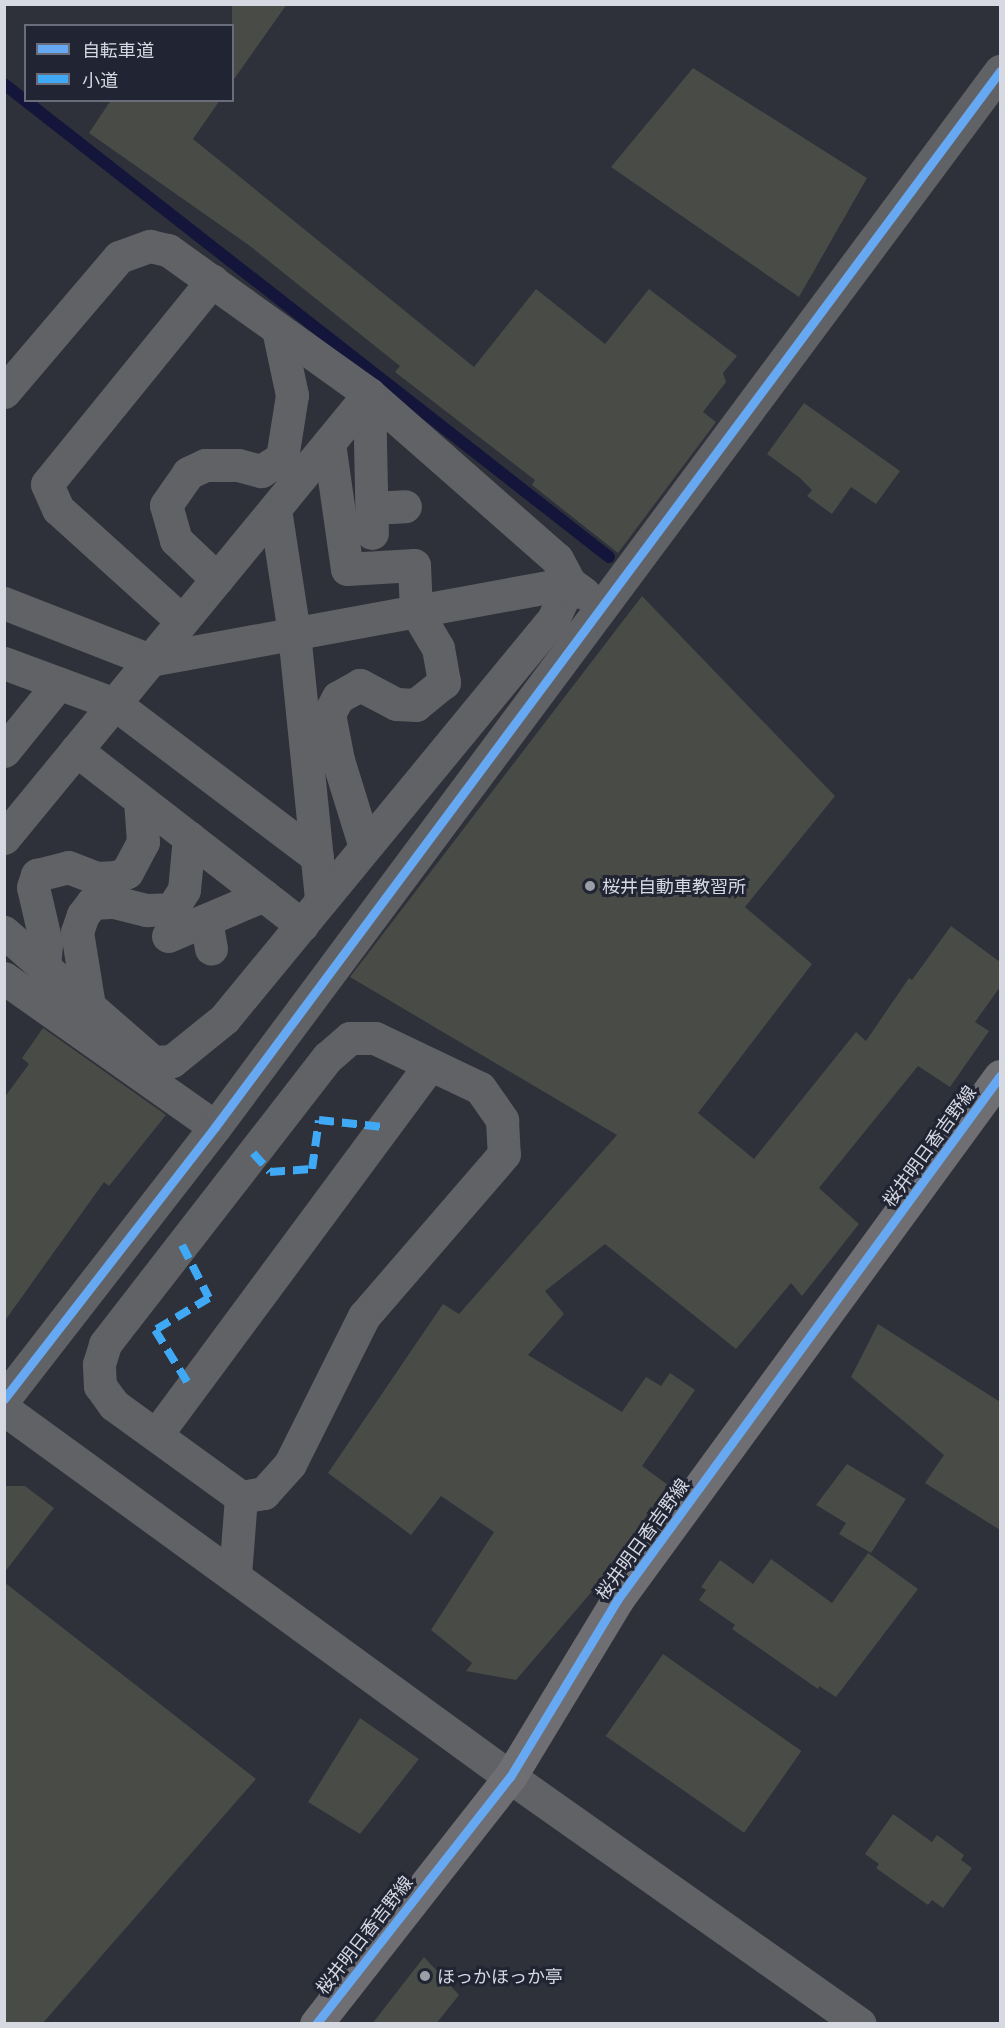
<!DOCTYPE html>
<meta charset="utf-8">
<style>
body{margin:0}
#map{position:relative;width:1005px;height:2028px;overflow:hidden;background:#2e3139;font-family:"Exo 2","Noto Sans JP",sans-serif}
div>[style]{position:absolute}
.stream>*{height:12px;margin:-6px;padding:0 6px;transform-origin:6px;border-radius:6px;background:#13153b}
.building>*{inset:0;background:#484b46;transform-origin:0 0}
.minor>*{height:33px;margin:-16.5px;padding:0 16.5px;transform-origin:16.5px;border-radius:16.5px;background:#616266}
.major>*{height:33px;margin:-16.5px;padding:0 16.5px;transform-origin:16.5px;border-radius:16.5px;background:#6e6e73}
.quiet>*{height:8px;margin-top:-4px;transform-origin:0;background:repeating-linear-gradient(90deg,#3fa9f5 0 15px,transparent 0 23px)}
.cycleway>*{height:9px;margin:-4.5px;padding:0 4.5px;transform-origin:4.5px;border-radius:4.5px;background:#66a8f1}
.dots>*{width:16px;height:16px;translate:-50% -50%;box-sizing:border-box;border:3px solid #212433;border-radius:50%}
span{translate:-50% -50%;white-space:nowrap;text-align:center;line-height:1.15;-webkit-text-stroke:6px #212433;paint-order:stroke}
.poi-label{font-size:18px;color:#d6d8e2}
.left{translate:0 -50%;text-align:left}
.street-label{font-size:18px;color:#d6d8e2}
.frame{position:absolute;inset:0;border:6px solid #d6d8e2;pointer-events:none}
.legend{position:absolute;left:24px;top:24px;width:210px;height:78px;box-sizing:border-box;background:#212433;border:2px solid #696c79;margin:0;padding:8px 10px;list-style:none;font-size:18px;color:#d6d8e2}
.legend li{display:flex;align-items:center;gap:12px;height:30px}
.legend b{width:30px;border:2px solid #696c79}
</style>
<div id="map">
<div class="stream">
<div style="left:4px;top:84px;width:768px;rotate:38.02deg"></div>
</div>
<div class="building">
<div style="clip-path:polygon(232px 4px,287px 4px,232px 82px)"></div>
<div style="clip-path:polygon(693px 68px,867px 178px,799px 297px,611px 167px)"></div>
<div style="clip-path:polygon(111px 100px,220px 100px,193px 139px,474px 367px,536px 289px,605px 344px,649px 289px,737px 356px,723px 373px,726px 382px,703px 412px,716px 422px,618px 553px,532px 485px,535px 480px,395px 372px,400px 366px,250px 246px,89px 133px)"></div>
<div style="clip-path:polygon(804px 403px,900px 471px,876px 504px,851px 487px,832px 514px,807px 496px,812px 490px,800px 478px,767px 454px)"></div>
<div style="clip-path:polygon(642px 596px,835px 796px,745px 907px,812px 964px,698px 1113px,754px 1159px,856px 1032px,866px 1041px,909px 978px,912px 980px,951px 926px,1000px 962px,1000px 987px,975px 1022px,989px 1031px,950px 1087px,918px 1066px,819px 1188px,859px 1224px,802px 1296px,791px 1283px,736px 1349px,605px 1244px,545px 1291px,564px 1314px,528px 1355px,622px 1412px,646px 1377px,661px 1386px,670px 1373px,695px 1390px,642px 1466px,668px 1485px,601px 1581px,516px 1680px,466px 1671px,472px 1663px,431px 1630px,494px 1532px,441px 1496px,411px 1535px,328px 1473px,443px 1304px,459px 1314px,617px 1135px,350px 977px)"></div>
<div style="clip-path:polygon(43px 1028px,166px 1115px,109px 1186px,104px 1182px,4px 1322px,4px 1098px,29px 1064px,22px 1058px)"></div>
<div style="clip-path:polygon(878px 1324px,1000px 1402px,1000px 1530px,925px 1483px,944px 1455px,851px 1377px)"></div>
<div style="clip-path:polygon(847px 1464px,906px 1499px,871px 1553px,839px 1534px,846px 1523px,816px 1505px)"></div>
<div style="clip-path:polygon(4px 1486px,25px 1486px,54px 1508px,4px 1573px)"></div>
<div style="clip-path:polygon(868px 1553px,918px 1589px,836px 1697px,819px 1686px,818px 1689px,732px 1629px,735px 1625px,699px 1600px,706px 1590px,701px 1587px,720px 1560px,753px 1584px,771px 1559px,832px 1603px)"></div>
<div style="clip-path:polygon(4px 1582px,256px 1779px,42px 2024px,4px 2024px)"></div>
<div style="left:663px;top:1654px;width:169px;height:100px;rotate:35deg"></div>
<div style="clip-path:polygon(360px 1718px,419px 1759px,360px 1834px,308px 1802px)"></div>
<div style="clip-path:polygon(893px 1814px,932px 1842px,937px 1835px,964px 1855px,961px 1860px,972px 1868px,943px 1908px,932px 1900px,928px 1905px,876px 1868px,879px 1864px,865px 1854px)"></div>
<div style="clip-path:polygon(424px 1957px,459px 1995px,436px 2024px,372px 2024px)"></div>
</div>
<div class="minor">
<div style="left:4px;top:392px;width:177px;rotate:-49.6deg"></div>
<div style="left:119px;top:257px;width:33px;rotate:-20deg"></div>
<div style="left:150px;top:246px;width:18px;rotate:13deg"></div>
<div style="left:168px;top:250px;width:247px;rotate:35.6deg"></div>
<div style="left:369px;top:394px;width:250px;rotate:41.3deg"></div>
<div style="left:557px;top:559px;width:27px;rotate:62deg"></div>
<div style="left:570px;top:583px;width:38px;rotate:115deg"></div>
<div style="left:554px;top:618px;width:519px;rotate:129.45deg"></div>
<div style="left:224px;top:1019px;width:67px;rotate:141.1deg"></div>
<div style="left:172px;top:1061px;width:19px;rotate:177deg"></div>
<div style="left:153px;top:1062px;width:198px;rotate:-138.9deg"></div>
<div style="left:369px;top:394px;width:139px;rotate:88.8deg"></div>
<div style="left:329px;top:443px;width:127px;rotate:81.9deg"></div>
<div style="left:347px;top:569px;width:67px;rotate:-3.4deg"></div>
<div style="left:414px;top:565px;width:46px;rotate:87.5deg"></div>
<div style="left:416px;top:611px;width:43px;rotate:59.3deg"></div>
<div style="left:438px;top:648px;width:35px;rotate:80deg"></div>
<div style="left:444px;top:682px;width:36px;rotate:141deg"></div>
<div style="left:416px;top:705px;width:20px;rotate:-177deg"></div>
<div style="left:396px;top:704px;width:41px;rotate:-152.2deg"></div>
<div style="left:360px;top:685px;width:25px;rotate:151deg"></div>
<div style="left:338px;top:697px;width:19px;rotate:118deg"></div>
<div style="left:329px;top:714px;width:47px;rotate:78.9deg"></div>
<div style="left:338px;top:760px;width:91px;rotate:72.8deg"></div>
<div style="left:372px;top:508px;width:33px;rotate:-3deg"></div>
<div style="left:275px;top:509px;width:125px;rotate:81.3deg"></div>
<div style="left:294px;top:633px;width:269px;rotate:84.2deg"></div>
<div style="left:217px;top:579px;width:57px;rotate:-136.4deg"></div>
<div style="left:176px;top:540px;width:36px;rotate:-106deg"></div>
<div style="left:166px;top:505px;width:39px;rotate:-55deg"></div>
<div style="left:188px;top:473px;width:19px;rotate:-25deg"></div>
<div style="left:205px;top:465px;width:33px"></div>
<div style="left:238px;top:465px;width:24px;rotate:15deg"></div>
<div style="left:261px;top:471px;width:25px;rotate:-32deg"></div>
<div style="left:282px;top:458px;width:64px;rotate:-81deg"></div>
<div style="left:292px;top:395px;width:67px;rotate:-102deg"></div>
<div style="left:4px;top:603px;width:157px;rotate:21.3deg"></div>
<div style="left:150px;top:660px;width:427px;rotate:-10.4deg"></div>
<div style="left:570px;top:583px;width:17px;rotate:36deg"></div>
<div style="left:182px;top:621px;width:167px;rotate:-137.9deg"></div>
<div style="left:58px;top:509px;width:27px;rotate:-114deg"></div>
<div style="left:47px;top:484px;width:262px;rotate:-50.9deg"></div>
<div style="left:4px;top:663px;width:118px;rotate:20.3deg"></div>
<div style="left:115px;top:704px;width:253px;rotate:37.1deg"></div>
<div style="left:76px;top:750px;width:286px;rotate:37.8deg"></div>
<div style="left:4px;top:751px;width:87px;rotate:-51deg"></div>
<div style="left:4px;top:838px;width:575px;rotate:-50.58deg"></div>
<div style="left:206px;top:920px;width:29px;rotate:80deg"></div>
<div style="left:168px;top:936px;width:104px;rotate:-23.1deg"></div>
<div style="left:44px;top:967px;width:24px;rotate:-85deg"></div>
<div style="left:46px;top:943px;width:57px;rotate:-103.1deg"></div>
<div style="left:33px;top:887px;width:13px;rotate:-72deg"></div>
<div style="left:37px;top:875px;width:32px;rotate:-14deg"></div>
<div style="left:68px;top:867px;width:31px;rotate:21deg"></div>
<div style="left:97px;top:878px;width:19px;rotate:-3deg"></div>
<div style="left:116px;top:877px;width:12px;rotate:-24deg"></div>
<div style="left:127px;top:872px;width:34px;rotate:-62deg"></div>
<div style="left:143px;top:842px;width:42px;rotate:-94.1deg"></div>
<div style="left:4px;top:978px;width:258px;rotate:35.2deg"></div>
<div style="left:89px;top:1006px;width:75px;rotate:-99.2deg"></div>
<div style="left:77px;top:932px;width:18px;rotate:-71deg"></div>
<div style="left:83px;top:915px;width:15px;rotate:-53deg"></div>
<div style="left:92px;top:903px;width:22px;rotate:-3deg"></div>
<div style="left:114px;top:902px;width:34px;rotate:14deg"></div>
<div style="left:147px;top:910px;width:25px;rotate:-2deg"></div>
<div style="left:172px;top:909px;width:22px;rotate:-58deg"></div>
<div style="left:184px;top:890px;width:53px;rotate:-84.6deg"></div>
<div style="left:350px;top:1038px;width:25px"></div>
<div style="left:375px;top:1038px;width:116px;rotate:25.5deg"></div>
<div style="left:480px;top:1088px;width:39px;rotate:55deg"></div>
<div style="left:502px;top:1120px;width:34px;rotate:87deg"></div>
<div style="left:504px;top:1154px;width:214px;rotate:130.8deg"></div>
<div style="left:364px;top:1316px;width:165px;rotate:116.6deg"></div>
<div style="left:290px;top:1464px;width:39px;rotate:132deg"></div>
<div style="left:264px;top:1493px;width:23px;rotate:170deg"></div>
<div style="left:241px;top:1497px;width:157px;rotate:-144.1deg"></div>
<div style="left:114px;top:1405px;width:24px;rotate:-126deg"></div>
<div style="left:100px;top:1386px;width:22px;rotate:-93deg"></div>
<div style="left:99px;top:1364px;width:21px;rotate:-73deg"></div>
<div style="left:105px;top:1344px;width:363px;rotate:-52.2deg"></div>
<div style="left:328px;top:1057px;width:29px;rotate:-41deg"></div>
<div style="left:4px;top:1399px;width:344px;rotate:-52.2deg"></div>
<div style="left:215px;top:1127px;width:1316px;rotate:-53.37deg"></div>
<div style="left:4px;top:1409px;width:626px;rotate:36.03deg"></div>
<div style="left:510px;top:1777px;width:428px;rotate:35.2deg"></div>
<div style="left:156px;top:1435px;width:460px;rotate:-53.5deg"></div>
<div style="left:235px;top:1575px;width:78px;rotate:-85.6deg"></div>
</div>
<div class="major">
<div style="left:316px;top:2024px;width:314px;rotate:-51.9deg"></div>
<div style="left:510px;top:1777px;width:207px;rotate:-58.8deg"></div>
<div style="left:617px;top:1600px;width:649px;rotate:-53.84deg"></div>
</div>
<div class="quiet">
<div style="left:253px;top:1153px;width:25px;rotate:48deg"></div>
<div style="left:270px;top:1172px;width:42px;rotate:-4.1deg"></div>
<div style="left:312px;top:1169px;width:49px;rotate:-81.9deg"></div>
<div style="left:319px;top:1120px;width:64px;rotate:6.2deg"></div>
<div style="left:182px;top:1245px;width:59px;rotate:63deg"></div>
<div style="left:209px;top:1298px;width:63px;rotate:149.3deg"></div>
<div style="left:155px;top:1330px;width:68px;rotate:58.2deg"></div>
</div>
<div class="cycleway">
<div style="left:4px;top:1399px;width:344px;rotate:-52.2deg"></div>
<div style="left:215px;top:1127px;width:1316px;rotate:-53.37deg"></div>
<div style="left:316px;top:2024px;width:314px;rotate:-51.9deg"></div>
<div style="left:510px;top:1777px;width:207px;rotate:-58.8deg"></div>
<div style="left:617px;top:1600px;width:649px;rotate:-53.84deg"></div>
</div>
<div class="dots">
<div style="left:590px;top:886px;background:#9b9ea7"></div>
<div style="left:425px;top:1976px;background:#9b9ea7"></div>
</div>
<div class="poi-label">
<span class="left" style="left:602px;top:886px">桜井自動車教習所</span>
<span class="left" style="left:437px;top:1976px">ほっかほっか亭</span>
</div>
<div class="street-label">
<span style="left:929px;top:1146px;rotate:-54deg">桜井明日香吉野線</span>
<span style="left:642px;top:1539px;rotate:-54deg">桜井明日香吉野線</span>
<span style="left:364px;top:1935px;rotate:-52deg">桜井明日香吉野線</span>
</div>
<div class="frame"></div>
<ul class="legend">
<li><b style="height:8px;background:#66a8f1"></b>自転車道</li>
<li><b style="height:8px;background:#3fa9f5"></b>小道</li>
</ul>
</div>
